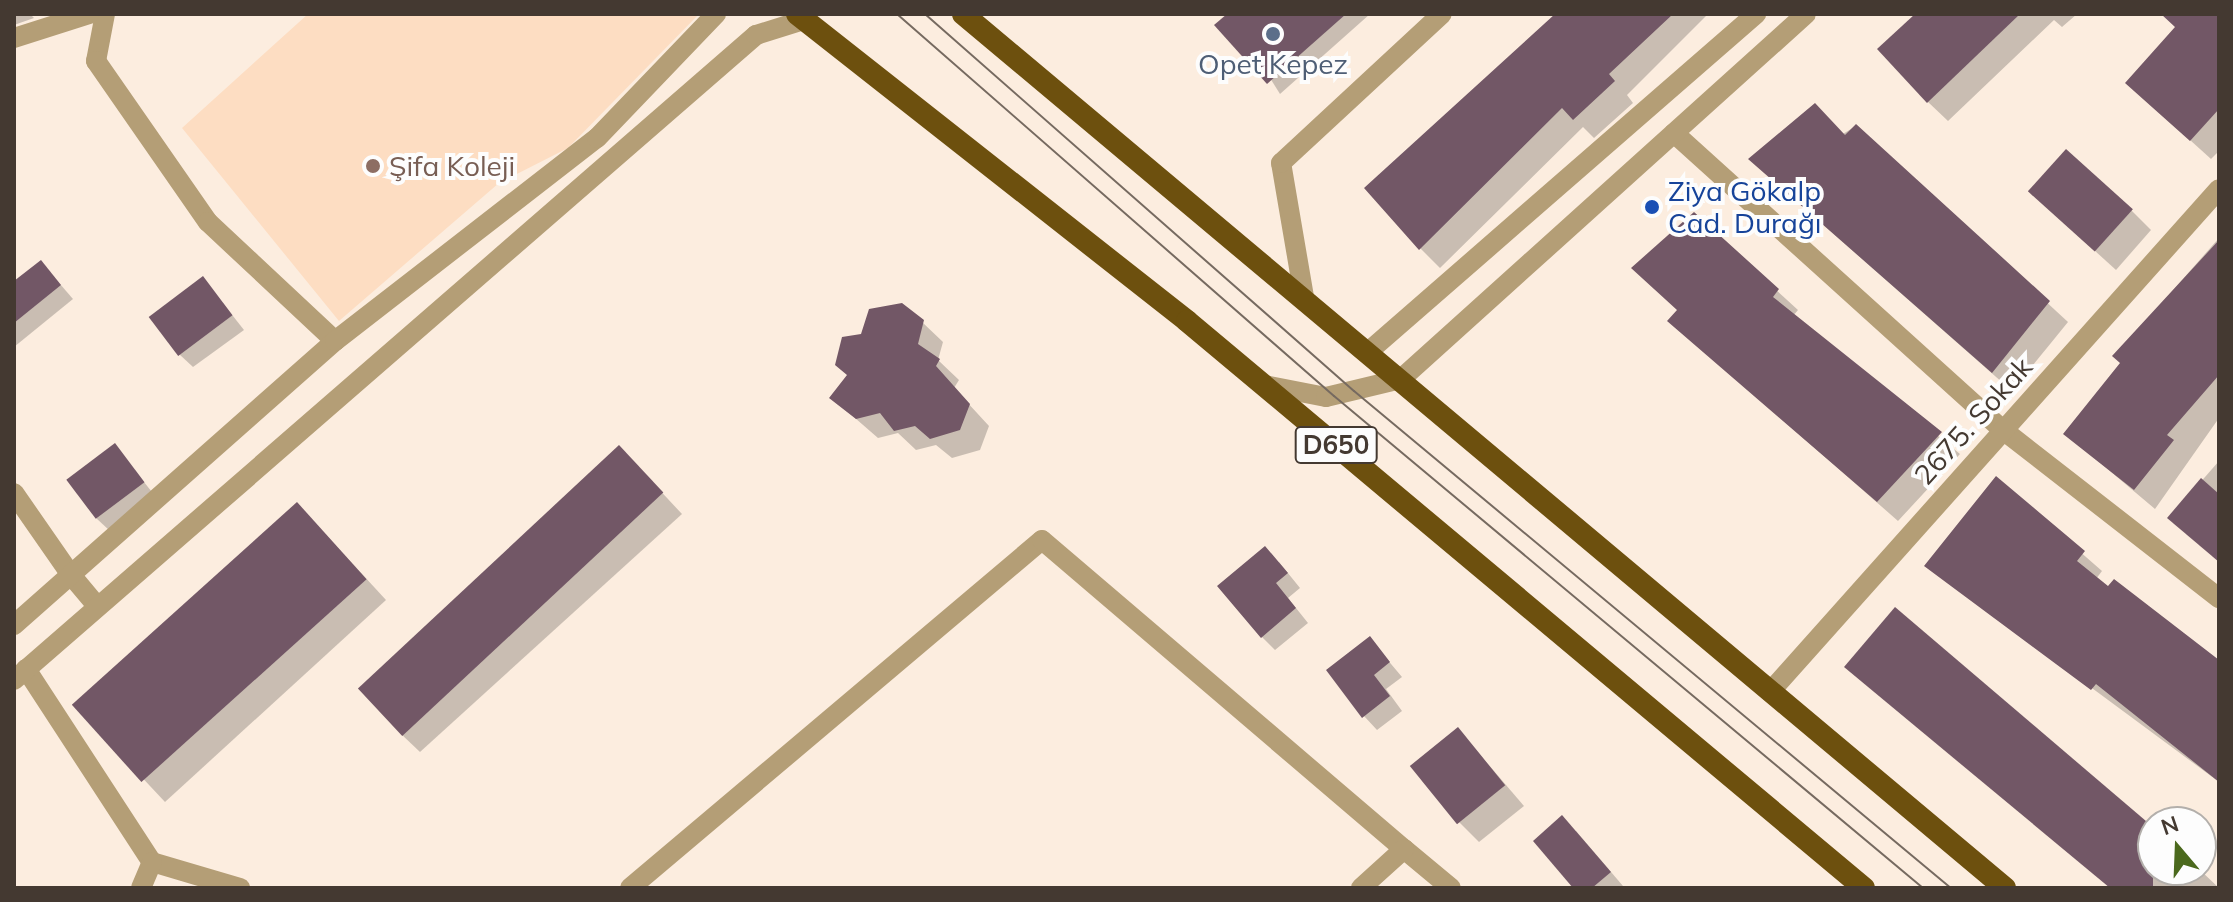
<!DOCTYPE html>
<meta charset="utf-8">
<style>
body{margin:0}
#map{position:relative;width:2233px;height:902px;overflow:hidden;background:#fceddf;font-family:Mulish,sans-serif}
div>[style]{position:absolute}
.built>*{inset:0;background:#fdddc2}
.shadow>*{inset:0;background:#0003}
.building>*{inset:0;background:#725766;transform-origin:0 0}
.minor>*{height:20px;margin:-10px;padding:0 10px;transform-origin:10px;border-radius:10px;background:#b49e76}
.tertiary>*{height:20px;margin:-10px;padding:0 10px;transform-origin:10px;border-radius:10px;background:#b49e76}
.trunk>*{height:22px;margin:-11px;padding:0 11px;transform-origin:11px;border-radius:11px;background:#6d500e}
.tram>*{height:2px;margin:-1px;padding:0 1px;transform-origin:1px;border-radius:1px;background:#766a60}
.dots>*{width:22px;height:22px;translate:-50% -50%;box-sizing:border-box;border:4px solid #fdfdfd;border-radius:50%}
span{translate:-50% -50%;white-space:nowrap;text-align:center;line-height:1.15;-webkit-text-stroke:8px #fdfdfd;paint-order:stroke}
.shield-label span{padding:2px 6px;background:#fdfdfd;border:2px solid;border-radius:6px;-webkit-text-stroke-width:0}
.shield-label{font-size:26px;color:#443931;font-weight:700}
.service-label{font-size:28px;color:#4e5e75}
.education-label{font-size:28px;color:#785e54}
.left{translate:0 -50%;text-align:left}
.transit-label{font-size:28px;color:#164399}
.street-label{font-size:28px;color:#443931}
.frame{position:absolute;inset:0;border:16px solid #443931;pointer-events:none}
.north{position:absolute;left:2137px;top:806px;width:80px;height:80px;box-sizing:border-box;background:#fdfdfd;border:2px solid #b3afab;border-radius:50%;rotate:341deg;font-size:22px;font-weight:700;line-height:32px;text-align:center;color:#443931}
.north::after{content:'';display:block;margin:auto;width:28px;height:36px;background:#4b691d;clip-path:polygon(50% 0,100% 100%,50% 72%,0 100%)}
</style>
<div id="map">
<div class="built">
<div style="clip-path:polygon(308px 14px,699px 14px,568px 148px,499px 183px,339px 321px,182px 128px)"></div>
</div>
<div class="shadow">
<div style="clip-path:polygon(14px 14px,30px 14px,34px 18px,14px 25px)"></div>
<div style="clip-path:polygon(1230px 14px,1370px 14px,1280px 94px)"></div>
<div style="clip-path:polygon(1561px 14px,1708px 14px,1627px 95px,1633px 103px,1594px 138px,1583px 127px,1440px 268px,1420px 248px)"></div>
<div style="clip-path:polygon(1918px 14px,2077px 14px,2062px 27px,2054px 20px,1948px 121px,1928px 102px)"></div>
<div style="clip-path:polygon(2187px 14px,2219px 14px,2219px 151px,2211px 159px,2148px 102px)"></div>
<div style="clip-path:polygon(1856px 126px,2068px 322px,2012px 391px,1770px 178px)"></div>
<div style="clip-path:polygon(2131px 210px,2151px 230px,2116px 270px,2051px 211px)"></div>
<div style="clip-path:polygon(1694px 215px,1798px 310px,1793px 316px,1960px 454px,1898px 521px,1670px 321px,1679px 311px)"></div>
<div style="clip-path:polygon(2219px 238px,2219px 418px,2155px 509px,2066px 434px,2122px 364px,2115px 356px)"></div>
<div style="clip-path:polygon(41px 262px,73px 299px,14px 347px,14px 284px)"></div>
<div style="clip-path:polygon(203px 278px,244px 330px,193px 367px,179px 354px)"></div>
<div style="clip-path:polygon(922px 322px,943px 342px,938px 360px,959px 380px,954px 388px,989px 426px,980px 450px,952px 458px,936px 445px,916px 450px,898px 433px,878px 438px,832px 398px)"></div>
<div style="clip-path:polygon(115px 446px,156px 497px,110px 531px,96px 518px)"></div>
<div style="clip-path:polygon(2219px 461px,2219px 562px,2170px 517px)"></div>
<div style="clip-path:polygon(639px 468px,682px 514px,420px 752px,400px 733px)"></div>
<div style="clip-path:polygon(1997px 479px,2102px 571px,2096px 579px,2219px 665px,2219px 782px,1927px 566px)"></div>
<div style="clip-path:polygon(317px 525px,386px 600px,165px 802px,76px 707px)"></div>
<div style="clip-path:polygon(1279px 562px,1300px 588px,1288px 598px,1308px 623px,1275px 650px,1262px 637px)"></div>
<div style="clip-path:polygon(1370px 639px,1402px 677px,1386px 689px,1402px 711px,1377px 730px,1364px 716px)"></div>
<div style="clip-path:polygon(1847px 667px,2153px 830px,2153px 870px,2200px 870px,2219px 888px,2111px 888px)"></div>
<div style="clip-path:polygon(1458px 729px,1524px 806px,1479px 842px,1459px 822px)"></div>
<div style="clip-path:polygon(1576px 831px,1623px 886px,1621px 888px,1576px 888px)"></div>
</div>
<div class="building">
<div style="clip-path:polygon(1227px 14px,1346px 14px,1267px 84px,1214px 25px)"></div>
<div style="clip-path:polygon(1555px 14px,1673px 14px,1609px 74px,1615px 81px,1573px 120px,1562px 108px,1419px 250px,1364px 188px)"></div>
<div style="clip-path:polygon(1915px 14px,2020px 14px,1927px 103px,1877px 49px)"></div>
<div style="clip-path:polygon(2161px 14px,2219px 14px,2219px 109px,2190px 141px,2125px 83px,2175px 27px)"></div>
<div style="clip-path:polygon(1815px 103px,1845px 135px,1856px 124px,2050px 301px,1992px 373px,1748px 159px)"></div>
<div style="left:2066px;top:149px;width:90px;height:57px;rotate:42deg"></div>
<div style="clip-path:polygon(1694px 212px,1779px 289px,1773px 297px,1942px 432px,1877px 502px,1667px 321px,1677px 310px,1631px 268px)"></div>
<div style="clip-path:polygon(2219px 240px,2219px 375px,2167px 435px,2174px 440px,2134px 490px,2063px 434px,2120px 363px,2112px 356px)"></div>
<div style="clip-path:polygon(41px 260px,61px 285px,14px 323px,14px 281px)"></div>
<div style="left:203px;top:276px;width:49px;height:68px;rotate:53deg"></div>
<div style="clip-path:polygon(902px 303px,924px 320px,918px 344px,940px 359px,936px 366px,970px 404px,960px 430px,930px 439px,915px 426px,894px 431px,880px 413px,856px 419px,829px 398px,847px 375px,835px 365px,842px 337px,861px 334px,869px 309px)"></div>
<div style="left:115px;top:443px;width:49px;height:61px;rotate:53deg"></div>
<div style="left:619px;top:445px;width:65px;height:357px;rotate:47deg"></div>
<div style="clip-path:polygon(1996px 476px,2085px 551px,2077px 561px,2108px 586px,2114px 579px,2219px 660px,2219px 782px,2096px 684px,2091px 690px,1924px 566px)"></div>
<div style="clip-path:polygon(2201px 478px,2219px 494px,2219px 562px,2167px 518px)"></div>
<div style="left:297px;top:502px;width:104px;height:303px;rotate:48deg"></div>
<div style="clip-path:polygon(1265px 546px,1288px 573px,1276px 583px,1296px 608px,1261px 638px,1217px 586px)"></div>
<div style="clip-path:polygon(1895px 607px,2153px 827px,2153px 888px,2110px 888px,1844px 667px)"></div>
<div style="clip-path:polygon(1370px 636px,1390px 662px,1374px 675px,1390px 696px,1362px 718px,1326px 670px)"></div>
<div style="left:1458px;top:727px;width:75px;height:62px;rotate:51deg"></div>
<div style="clip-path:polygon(1562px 815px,1611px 872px,1592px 888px,1573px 888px,1533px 841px)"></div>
</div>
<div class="minor">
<div style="left:105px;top:14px;width:48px;rotate:100.8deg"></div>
<div style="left:96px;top:61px;width:196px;rotate:55.2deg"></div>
<div style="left:208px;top:222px;width:174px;rotate:43.1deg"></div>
<div style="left:14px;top:38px;width:79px;rotate:-17.7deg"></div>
<div style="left:1674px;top:133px;width:443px;rotate:42.1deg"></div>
<div style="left:2003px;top:430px;width:274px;rotate:37.9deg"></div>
<div style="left:1304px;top:297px;width:136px;rotate:-99.7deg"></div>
<div style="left:1281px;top:163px;width:219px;rotate:-42.8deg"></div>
<div style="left:14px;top:493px;width:100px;rotate:55.2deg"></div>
<div style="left:26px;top:669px;width:230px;rotate:56.9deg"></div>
<div style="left:152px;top:862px;width:92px;rotate:16.5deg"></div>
<div style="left:1770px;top:692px;width:674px;rotate:-48.25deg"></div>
<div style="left:1404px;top:849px;width:61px;rotate:39.7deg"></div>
<div style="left:141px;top:888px;width:28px;rotate:-67deg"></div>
<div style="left:630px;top:888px;width:539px;rotate:-40.19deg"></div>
<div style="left:1042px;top:540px;width:476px;rotate:40.5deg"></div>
<div style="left:1404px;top:849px;width:58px;rotate:137.8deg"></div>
</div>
<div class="tertiary">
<div style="left:1368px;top:352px;width:515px;rotate:-41.06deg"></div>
<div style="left:1264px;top:385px;width:63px;rotate:11deg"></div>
<div style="left:1326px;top:397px;width:77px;rotate:-13.5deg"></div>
<div style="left:1401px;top:379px;width:545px;rotate:-42.03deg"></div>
<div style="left:71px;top:575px;width:39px;rotate:50deg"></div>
<div style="left:14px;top:625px;width:429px;rotate:-41.5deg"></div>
<div style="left:335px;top:341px;width:331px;rotate:-37.8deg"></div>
<div style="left:597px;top:138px;width:172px;rotate:-46.2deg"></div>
<div style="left:14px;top:680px;width:983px;rotate:-41deg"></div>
<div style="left:756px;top:35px;width:50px;rotate:-17.4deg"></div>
</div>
<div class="trunk">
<div style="left:797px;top:14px;width:496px;rotate:38.2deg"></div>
<div style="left:1187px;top:321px;width:883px;rotate:39.95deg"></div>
<div style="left:963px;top:14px;width:1360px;rotate:39.99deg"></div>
</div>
<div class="tram">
<div style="left:897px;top:14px;width:580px;rotate:41.16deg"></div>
<div style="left:1334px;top:396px;width:767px;rotate:39.87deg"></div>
<div style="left:925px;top:14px;width:571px;rotate:41.31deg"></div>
<div style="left:1354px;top:391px;width:777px;rotate:39.78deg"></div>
</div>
<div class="dots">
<div style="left:1273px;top:34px;background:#5c6f8a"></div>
<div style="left:373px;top:166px;background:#8d6e63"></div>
<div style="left:1652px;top:207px;background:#1a4fb4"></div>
</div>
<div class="shield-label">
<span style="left:1336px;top:445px">D650</span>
</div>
<div class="service-label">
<span style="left:1273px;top:64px">Opet Kepez</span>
</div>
<div class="education-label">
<span class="left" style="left:389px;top:166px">Şifa Koleji</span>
</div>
<div class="transit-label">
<span class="left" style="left:1668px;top:207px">Ziya Gökalp<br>Cad. Durağı</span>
</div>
<div class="street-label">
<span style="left:1973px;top:421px;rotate:-48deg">2675. Sokak</span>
</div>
<div class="frame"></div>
<div class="north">N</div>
</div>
